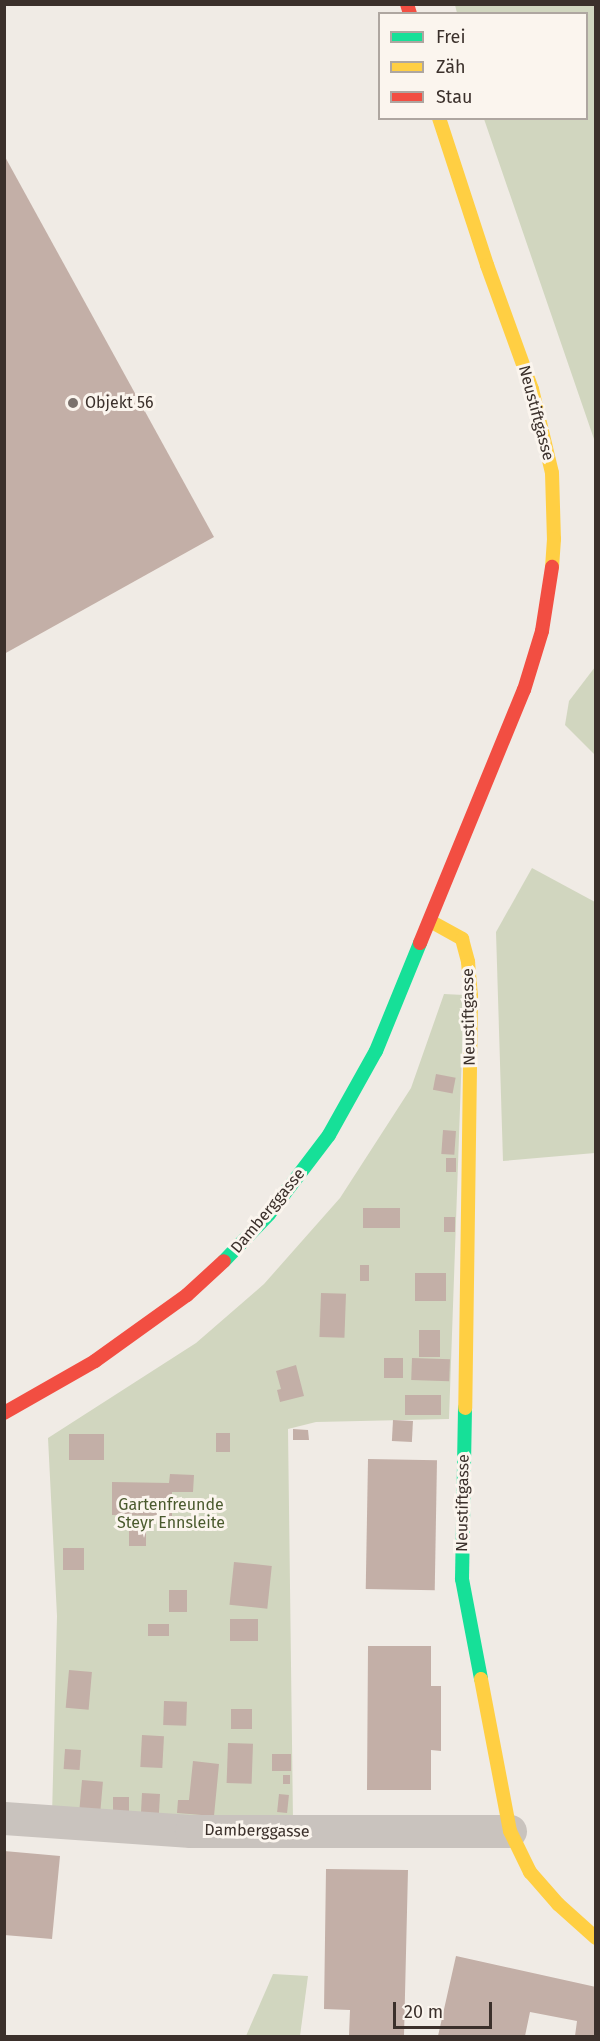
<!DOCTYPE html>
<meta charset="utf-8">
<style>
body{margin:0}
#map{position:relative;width:600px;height:2041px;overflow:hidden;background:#f0ebe5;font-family:"Fira Sans",sans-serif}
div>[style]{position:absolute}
.green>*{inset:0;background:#d1d6bf}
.building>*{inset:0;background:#c3afa7;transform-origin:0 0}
.street>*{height:33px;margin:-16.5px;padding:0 16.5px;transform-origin:16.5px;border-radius:16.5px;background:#c9c3be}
.fast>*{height:14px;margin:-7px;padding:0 7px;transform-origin:7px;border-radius:7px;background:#16e098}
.slow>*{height:14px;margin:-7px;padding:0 7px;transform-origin:7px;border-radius:7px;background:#ffcf43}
.jam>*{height:14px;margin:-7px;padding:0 7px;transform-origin:7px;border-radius:7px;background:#f24e42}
.dots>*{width:16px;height:16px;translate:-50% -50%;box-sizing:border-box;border:3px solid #fbf5ee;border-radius:50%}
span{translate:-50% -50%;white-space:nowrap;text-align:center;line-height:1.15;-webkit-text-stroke:6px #fbf5ee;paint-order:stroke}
.poi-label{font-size:16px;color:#3b302b}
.left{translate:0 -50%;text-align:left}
.street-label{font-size:16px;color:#3b302b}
.park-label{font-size:16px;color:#4a5a2e}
.frame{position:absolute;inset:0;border:6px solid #3b302b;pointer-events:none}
.legend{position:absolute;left:378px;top:12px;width:210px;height:108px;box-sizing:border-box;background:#fbf5ee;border:2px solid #aea6a0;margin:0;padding:8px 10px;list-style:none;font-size:18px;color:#3b302b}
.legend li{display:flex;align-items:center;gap:12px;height:30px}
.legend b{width:30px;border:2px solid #aea6a0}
.scale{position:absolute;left:393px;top:2002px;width:99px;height:27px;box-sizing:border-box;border:3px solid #3b302b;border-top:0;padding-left:8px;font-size:18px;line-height:21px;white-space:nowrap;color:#3b302b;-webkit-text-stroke:4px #fbf5ee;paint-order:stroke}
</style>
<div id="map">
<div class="green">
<div style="clip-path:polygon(455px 5px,595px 5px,595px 442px,484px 119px,586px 118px,586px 14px,457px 13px)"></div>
<div style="clip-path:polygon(595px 667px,596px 667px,595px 755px,565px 725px,569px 701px)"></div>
<div style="clip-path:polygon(532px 868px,595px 902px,595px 1153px,503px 1161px,496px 932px)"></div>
<div style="clip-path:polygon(444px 994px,464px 995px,449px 1419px,316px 1422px,288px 1429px,293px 1821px,52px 1816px,57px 1616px,48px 1438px,196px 1343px,264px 1284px,340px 1198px,411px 1088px)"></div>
<div style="clip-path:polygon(273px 1974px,308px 1976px,300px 2036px,246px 2036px)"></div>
</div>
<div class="building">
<div style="clip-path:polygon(4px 155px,214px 537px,4px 654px)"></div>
<div style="left:436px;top:1074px;width:20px;height:16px;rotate:11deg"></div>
<div style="left:443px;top:1130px;width:13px;height:24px;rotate:4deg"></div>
<div style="left:446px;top:1158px;width:10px;height:14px"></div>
<div style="left:363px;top:1208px;width:37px;height:20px"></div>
<div style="left:444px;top:1217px;width:11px;height:15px"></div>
<div style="left:360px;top:1265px;width:9px;height:16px"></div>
<div style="left:415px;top:1273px;width:31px;height:28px"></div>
<div style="left:321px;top:1293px;width:25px;height:44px;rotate:2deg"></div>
<div style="left:419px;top:1330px;width:21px;height:27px"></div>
<div style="left:384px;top:1358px;width:19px;height:20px"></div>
<div style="left:412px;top:1358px;width:38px;height:22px;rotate:2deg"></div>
<div style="clip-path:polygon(296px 1365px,304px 1396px,280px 1402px,277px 1390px,281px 1389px,276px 1371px)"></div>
<div style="left:441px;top:1395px;width:20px;height:36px;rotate:90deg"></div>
<div style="left:393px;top:1420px;width:20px;height:21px;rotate:3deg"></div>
<div style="clip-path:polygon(293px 1429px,308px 1430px,309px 1440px,293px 1440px)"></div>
<div style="left:216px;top:1433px;width:14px;height:19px"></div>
<div style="left:69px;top:1434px;width:35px;height:26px"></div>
<div style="left:368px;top:1459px;width:69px;height:130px;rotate:1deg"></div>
<div style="clip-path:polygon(170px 1474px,194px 1475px,193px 1492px,172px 1492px,172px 1516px,112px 1515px,112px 1482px,169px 1483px)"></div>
<div style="left:129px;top:1529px;width:17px;height:17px"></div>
<div style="left:63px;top:1548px;width:21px;height:22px"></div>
<div style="left:234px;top:1562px;width:38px;height:43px;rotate:6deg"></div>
<div style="left:169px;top:1590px;width:18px;height:22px"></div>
<div style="left:230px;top:1619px;width:28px;height:22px"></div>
<div style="left:148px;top:1624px;width:21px;height:12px"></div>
<div style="clip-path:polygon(368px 1646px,431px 1646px,431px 1686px,441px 1686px,441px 1751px,431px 1750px,431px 1790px,367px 1790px)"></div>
<div style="left:69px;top:1670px;width:23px;height:38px;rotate:5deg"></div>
<div style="left:164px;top:1701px;width:23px;height:24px;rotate:2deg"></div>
<div style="left:231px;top:1709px;width:21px;height:20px"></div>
<div style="left:142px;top:1735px;width:22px;height:32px;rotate:3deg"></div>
<div style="left:228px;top:1743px;width:25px;height:40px;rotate:2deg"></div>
<div style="left:65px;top:1749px;width:16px;height:20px;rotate:4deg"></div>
<div style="left:272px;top:1754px;width:19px;height:17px"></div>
<div style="clip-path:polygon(193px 1761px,219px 1764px,214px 1816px,177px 1813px,178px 1800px,189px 1800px)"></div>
<div style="left:283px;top:1775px;width:7px;height:9px"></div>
<div style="left:82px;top:1780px;width:21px;height:33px;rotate:5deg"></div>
<div style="left:142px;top:1793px;width:18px;height:22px;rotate:3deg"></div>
<div style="left:279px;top:1794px;width:10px;height:18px;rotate:6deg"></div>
<div style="left:113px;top:1797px;width:16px;height:15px"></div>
<div style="clip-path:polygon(4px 1851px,60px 1856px,52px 1939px,4px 1935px)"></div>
<div style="clip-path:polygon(326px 1869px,408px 1870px,404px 2036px,349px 2036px,350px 2010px,324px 2009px)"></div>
<div style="clip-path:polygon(456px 1956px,596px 1987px,596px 2036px,575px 2036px,577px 2021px,530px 2012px,525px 2036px,438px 2036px)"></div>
</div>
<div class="street">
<div style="left:4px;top:1818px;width:187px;rotate:4deg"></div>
<div style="left:191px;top:1831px;width:319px"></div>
</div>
<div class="fast">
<div style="left:224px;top:1261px;width:65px;rotate:-46.2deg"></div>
<div style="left:269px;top:1214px;width:99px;rotate:-52.8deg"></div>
<div style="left:329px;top:1135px;width:96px;rotate:-60.8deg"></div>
<div style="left:376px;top:1051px;width:117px;rotate:-67.8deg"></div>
<div style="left:465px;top:1408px;width:171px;rotate:91deg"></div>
<div style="left:462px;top:1579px;width:102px;rotate:79.2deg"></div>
</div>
<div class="slow">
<div style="left:439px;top:118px;width:155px;rotate:71.9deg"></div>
<div style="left:487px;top:265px;width:132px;rotate:70.1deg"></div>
<div style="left:532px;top:389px;width:86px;rotate:76.6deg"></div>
<div style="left:552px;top:473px;width:66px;rotate:88.3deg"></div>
<div style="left:554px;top:539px;width:28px;rotate:94deg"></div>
<div style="left:430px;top:921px;width:37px;rotate:29deg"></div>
<div style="left:462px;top:939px;width:24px;rotate:75deg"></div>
<div style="left:468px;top:962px;width:34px;rotate:85deg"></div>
<div style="left:471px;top:996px;width:412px;rotate:90.8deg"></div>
<div style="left:481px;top:1679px;width:155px;rotate:79.2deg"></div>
<div style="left:510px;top:1831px;width:46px;rotate:64deg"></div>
<div style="left:530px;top:1872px;width:43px;rotate:48.8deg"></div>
<div style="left:558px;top:1904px;width:51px;rotate:41.8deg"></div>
</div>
<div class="jam">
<div style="left:407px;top:4px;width:10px;rotate:73deg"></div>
<div style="left:420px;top:943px;width:274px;rotate:-67.7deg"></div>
<div style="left:524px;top:690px;width:62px;rotate:-73deg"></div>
<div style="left:542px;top:631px;width:65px;rotate:-81.1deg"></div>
<div style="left:4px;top:1413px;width:105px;rotate:-29.7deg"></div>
<div style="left:95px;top:1361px;width:113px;rotate:-35.7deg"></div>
<div style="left:187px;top:1295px;width:50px;rotate:-42.6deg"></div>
</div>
<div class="dots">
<div style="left:73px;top:403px;background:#7a716c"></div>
</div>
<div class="poi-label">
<span class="left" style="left:85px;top:403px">Objekt 56</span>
</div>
<div class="street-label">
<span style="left:536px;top:413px;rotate:75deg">Neustiftgasse</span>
<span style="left:469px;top:1017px;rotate:-91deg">Neustiftgasse</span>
<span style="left:268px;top:1211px;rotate:-50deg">Damberggasse</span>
<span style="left:463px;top:1503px;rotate:-89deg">Neustiftgasse</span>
<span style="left:257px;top:1831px;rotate:1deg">Damberggasse</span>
</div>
<div class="park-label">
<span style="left:171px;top:1514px">Gartenfreunde<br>Steyr Ennsleite</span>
</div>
<div class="frame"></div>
<ul class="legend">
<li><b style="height:8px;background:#16e098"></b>Frei</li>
<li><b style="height:8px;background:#ffcf43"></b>Zäh</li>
<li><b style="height:8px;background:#f24e42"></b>Stau</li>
</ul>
<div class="scale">20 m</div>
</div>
